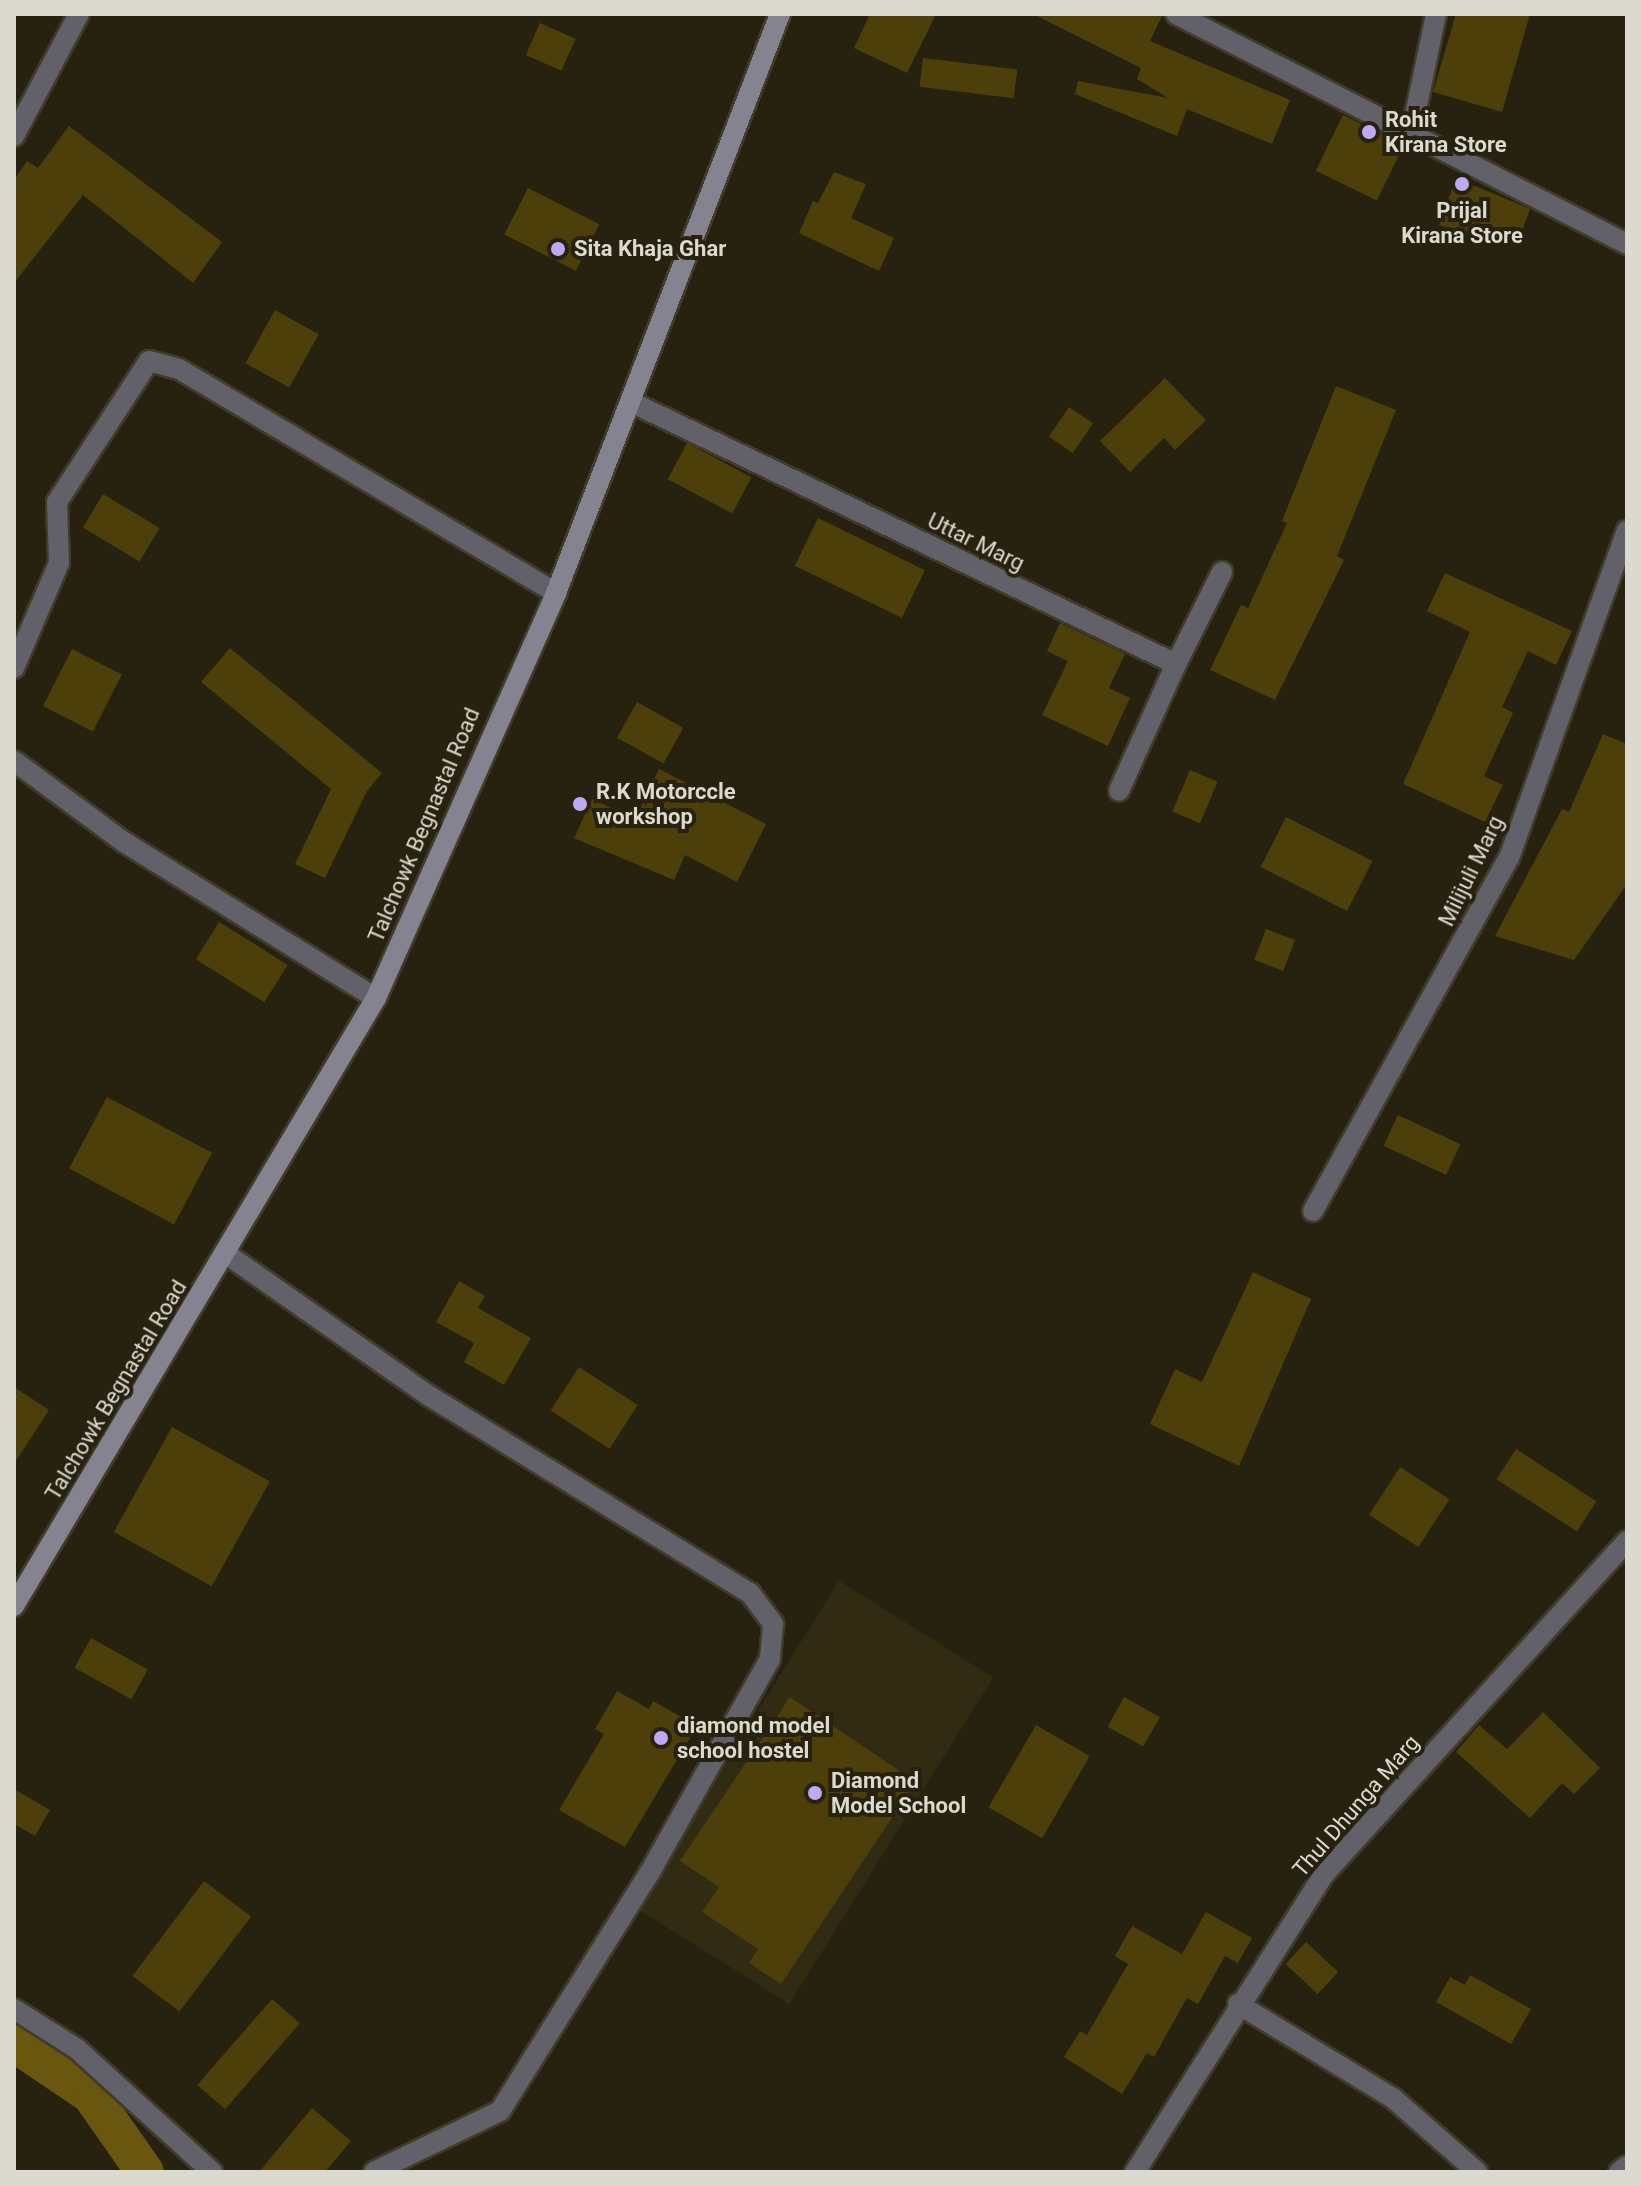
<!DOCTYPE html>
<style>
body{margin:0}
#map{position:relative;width:1641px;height:2186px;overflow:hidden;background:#272210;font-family:Roboto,sans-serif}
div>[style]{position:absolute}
.built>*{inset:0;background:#322b13;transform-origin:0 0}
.canal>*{height:38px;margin:-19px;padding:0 19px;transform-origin:19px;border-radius:19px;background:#69560f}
.building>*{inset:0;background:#4d3f09;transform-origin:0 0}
.roads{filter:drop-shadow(2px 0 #403c2b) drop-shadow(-2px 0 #403c2b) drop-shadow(0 2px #403c2b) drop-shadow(0 -2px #403c2b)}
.minor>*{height:20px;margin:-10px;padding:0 10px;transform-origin:10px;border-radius:10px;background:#626068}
.tertiary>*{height:20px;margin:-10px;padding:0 10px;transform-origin:10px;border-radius:10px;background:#626068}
.secondary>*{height:20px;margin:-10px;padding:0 10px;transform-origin:10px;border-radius:10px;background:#868390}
.dots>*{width:22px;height:22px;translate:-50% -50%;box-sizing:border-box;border:4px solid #272210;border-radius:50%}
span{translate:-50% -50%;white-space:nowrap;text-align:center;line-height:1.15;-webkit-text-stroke:8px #272210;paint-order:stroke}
.poi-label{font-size:22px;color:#dcd9ce;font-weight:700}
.left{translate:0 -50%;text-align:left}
.street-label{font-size:22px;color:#dcd9ce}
.frame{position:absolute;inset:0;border:16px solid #dcd9ce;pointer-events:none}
</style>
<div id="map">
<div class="built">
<div style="left:839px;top:1581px;width:182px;height:385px;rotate:32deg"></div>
</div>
<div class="canal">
<div style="left:14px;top:2043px;width:93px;rotate:34deg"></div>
<div style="left:91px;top:2095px;width:94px;rotate:55deg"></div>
</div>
<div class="building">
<div style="clip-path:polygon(870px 14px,936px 14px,907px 73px,854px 48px)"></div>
<div style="clip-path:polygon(1033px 14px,1163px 14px,1150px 41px,1290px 100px,1272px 144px,1187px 109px,1177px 136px,1075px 94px,1078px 81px,1168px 98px,1137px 79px,1141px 68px)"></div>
<div style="clip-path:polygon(1456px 14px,1530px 14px,1502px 112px,1433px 92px)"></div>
<div style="left:540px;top:23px;width:39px;height:35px;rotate:24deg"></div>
<div style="left:923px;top:58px;width:95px;height:29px;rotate:7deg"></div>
<div style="left:1343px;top:115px;width:68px;height:62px;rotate:26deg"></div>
<div style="clip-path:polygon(69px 126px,222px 242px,193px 283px,83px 195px,14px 283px,14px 180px,27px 161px,38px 168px)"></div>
<div style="clip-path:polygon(834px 172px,866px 184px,851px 218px,894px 238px,879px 271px,799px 233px,813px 201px,818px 203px)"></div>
<div style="clip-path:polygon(1456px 178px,1530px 209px,1516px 247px,1439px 225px)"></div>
<div style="left:528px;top:188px;width:80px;height:52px;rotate:27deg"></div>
<div style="left:275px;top:310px;width:50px;height:61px;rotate:29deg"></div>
<div style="clip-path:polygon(1165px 378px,1206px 420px,1175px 450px,1164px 438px,1130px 472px,1100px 441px)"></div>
<div style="clip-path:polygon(1336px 386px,1396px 410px,1337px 556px,1344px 560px,1275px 700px,1210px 670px,1241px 605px,1248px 608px,1287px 523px,1282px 521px)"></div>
<div style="left:1069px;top:407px;width:29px;height:36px;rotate:34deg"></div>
<div style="left:687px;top:443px;width:73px;height:41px;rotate:28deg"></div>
<div style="left:103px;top:494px;width:66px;height:39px;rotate:31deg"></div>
<div style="left:818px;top:518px;width:119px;height:53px;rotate:26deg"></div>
<div style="clip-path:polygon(1445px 573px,1572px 631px,1556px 665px,1528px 651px,1502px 707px,1513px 713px,1484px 776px,1503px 785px,1485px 822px,1403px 784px,1470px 632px,1427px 611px)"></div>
<div style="clip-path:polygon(1060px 623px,1125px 654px,1109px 688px,1130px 698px,1108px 746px,1042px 715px,1068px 661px,1047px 651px)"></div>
<div style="clip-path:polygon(230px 648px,382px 773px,367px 791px,325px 878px,295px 864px,331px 789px,201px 682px)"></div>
<div style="left:72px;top:649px;width:56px;height:64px;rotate:27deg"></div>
<div style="left:637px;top:702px;width:53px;height:41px;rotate:29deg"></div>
<div style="clip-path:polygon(1603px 734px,1627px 744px,1627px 884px,1574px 960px,1495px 936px,1562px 809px,1569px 812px)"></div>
<div style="clip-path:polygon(659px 769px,766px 824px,737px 882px,685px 855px,674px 880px,574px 838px,592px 799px,635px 819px)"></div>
<div style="left:1190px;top:770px;width:30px;height:45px;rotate:23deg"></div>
<div style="left:1286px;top:817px;width:97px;height:56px;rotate:27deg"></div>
<div style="left:219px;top:922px;width:81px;height:44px;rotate:32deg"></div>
<div style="left:1266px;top:929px;width:31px;height:33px;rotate:21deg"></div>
<div style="left:107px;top:1097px;width:119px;height:81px;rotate:28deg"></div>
<div style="left:1398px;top:1115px;width:69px;height:34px;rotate:25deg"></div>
<div style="clip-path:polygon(1253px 1272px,1311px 1299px,1239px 1466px,1150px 1424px,1175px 1369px,1202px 1382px)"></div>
<div style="clip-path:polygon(459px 1281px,485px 1296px,478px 1308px,531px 1338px,504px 1385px,464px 1362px,474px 1343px,436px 1322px)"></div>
<div style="left:579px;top:1367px;width:70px;height:52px;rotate:33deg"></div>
<div style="clip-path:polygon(14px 1387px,49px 1410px,14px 1464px)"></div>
<div style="left:172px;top:1427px;width:112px;height:120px;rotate:29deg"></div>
<div style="left:1516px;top:1449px;width:96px;height:36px;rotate:33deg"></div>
<div style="left:1400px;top:1467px;width:59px;height:57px;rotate:33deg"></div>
<div style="left:91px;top:1638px;width:65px;height:34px;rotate:29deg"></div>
<div style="clip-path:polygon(617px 1691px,649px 1709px,653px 1701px,697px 1726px,625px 1847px,559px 1810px,604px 1734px,595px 1729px)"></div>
<div style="clip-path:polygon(790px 1697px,916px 1782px,781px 1984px,749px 1963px,758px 1949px,702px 1912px,719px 1887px,680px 1861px)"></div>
<div style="left:1124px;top:1697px;width:41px;height:34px;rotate:29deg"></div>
<div style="clip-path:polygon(1543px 1712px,1600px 1768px,1574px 1794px,1562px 1783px,1530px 1818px,1456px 1752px,1479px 1725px,1507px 1749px)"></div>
<div style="left:1036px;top:1725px;width:62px;height:95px;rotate:30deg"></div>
<div style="clip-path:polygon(14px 1789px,50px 1810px,35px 1836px,14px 1824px)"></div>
<div style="left:204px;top:1881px;width:59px;height:119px;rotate:37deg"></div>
<div style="clip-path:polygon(1206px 1912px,1252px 1938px,1238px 1963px,1225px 1956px,1198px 2004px,1187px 1998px,1154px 2057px,1147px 2053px,1122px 2094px,1064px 2057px,1080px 2031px,1087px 2035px,1128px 1964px,1115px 1956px,1132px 1926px,1182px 1954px)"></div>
<div style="left:1306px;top:1942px;width:44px;height:30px;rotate:43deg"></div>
<div style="clip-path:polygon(1470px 1975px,1531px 2009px,1511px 2044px,1436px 2002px,1450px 1977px,1465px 1985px)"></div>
<div style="left:272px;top:1999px;width:37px;height:114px;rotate:41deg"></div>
<div style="clip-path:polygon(312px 2108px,351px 2141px,325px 2172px,259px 2172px)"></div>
</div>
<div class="roads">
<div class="minor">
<div style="left:1176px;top:14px;width:506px;rotate:27.02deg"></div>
<div style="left:1411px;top:134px;width:123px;rotate:-78.2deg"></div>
<div style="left:14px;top:136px;width:138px;rotate:-62deg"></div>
<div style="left:631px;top:402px;width:605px;rotate:25.68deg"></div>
<div style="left:1176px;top:664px;width:139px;rotate:114.2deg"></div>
<div style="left:1176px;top:664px;width:103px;rotate:-63.4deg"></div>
<div style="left:14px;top:668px;width:114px;rotate:-66.8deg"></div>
<div style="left:59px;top:563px;width:61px;rotate:-91.9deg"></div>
<div style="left:57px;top:502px;width:168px;rotate:-56.9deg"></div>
<div style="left:149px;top:361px;width:31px;rotate:15deg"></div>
<div style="left:179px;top:369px;width:439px;rotate:30.7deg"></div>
<div style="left:14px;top:761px;width:137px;rotate:36.4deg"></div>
<div style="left:124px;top:842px;width:296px;rotate:31.8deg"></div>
<div style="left:1313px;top:1211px;width:404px;rotate:-61deg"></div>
<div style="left:1509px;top:858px;width:348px;rotate:-70.2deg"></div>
<div style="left:225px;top:1253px;width:251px;rotate:35deg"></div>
<div style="left:431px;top:1397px;width:374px;rotate:31.6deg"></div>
<div style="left:750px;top:1593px;width:39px;rotate:53deg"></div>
<div style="left:773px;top:1624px;width:35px;rotate:95deg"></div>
<div style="left:770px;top:1659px;width:244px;rotate:119.4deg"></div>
<div style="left:650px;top:1872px;width:282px;rotate:122.1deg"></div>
<div style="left:500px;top:2111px;width:140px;rotate:154.2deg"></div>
<div style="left:1238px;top:2004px;width:183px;rotate:31.3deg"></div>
<div style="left:1394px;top:2099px;width:111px;rotate:41.3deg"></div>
<div style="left:1135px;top:2172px;width:354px;rotate:-57.6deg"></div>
<div style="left:1325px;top:1873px;width:449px;rotate:-47.7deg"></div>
<div style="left:1619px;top:2172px;width:10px;rotate:-37deg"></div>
</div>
<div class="tertiary">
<div style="left:14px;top:2009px;width:75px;rotate:32.4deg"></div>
<div style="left:77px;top:2049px;width:183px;rotate:42.3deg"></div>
</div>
<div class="secondary">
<div style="left:14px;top:1606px;width:708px;rotate:-59.23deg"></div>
<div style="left:376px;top:998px;width:443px;rotate:-66deg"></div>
<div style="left:556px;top:593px;width:621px;rotate:-68.85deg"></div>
</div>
</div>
<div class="dots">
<div style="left:1369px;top:132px;background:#bfa9f4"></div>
<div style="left:1462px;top:184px;background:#bfa9f4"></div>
<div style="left:558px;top:249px;background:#bfa9f4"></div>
<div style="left:580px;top:804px;background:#bfa9f4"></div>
<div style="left:661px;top:1738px;background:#bfa9f4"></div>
<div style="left:815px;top:1793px;background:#bfa9f4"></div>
</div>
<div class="poi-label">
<span class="left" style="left:1385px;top:132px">Rohit<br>Kirana Store</span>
<span style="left:1462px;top:223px">Prijal<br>Kirana Store</span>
<span class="left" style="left:574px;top:249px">Sita Khaja Ghar</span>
<span class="left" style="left:596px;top:804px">R.K Motorccle<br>workshop</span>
<span class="left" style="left:677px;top:1738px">diamond model<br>school hostel</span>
<span class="left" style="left:831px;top:1793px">Diamond<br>Model School</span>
</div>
<div class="street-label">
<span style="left:976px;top:542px;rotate:26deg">Uttar Marg</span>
<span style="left:424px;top:825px;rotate:-67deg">Talchowk Begnastal Road</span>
<span style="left:1471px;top:871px;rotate:-64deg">Milijuli Marg</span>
<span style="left:116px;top:1390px;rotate:-59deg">Talchowk Begnastal Road</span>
<span style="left:1356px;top:1806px;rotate:-49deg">Thul Dhunga Marg</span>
</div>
<div class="frame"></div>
</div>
